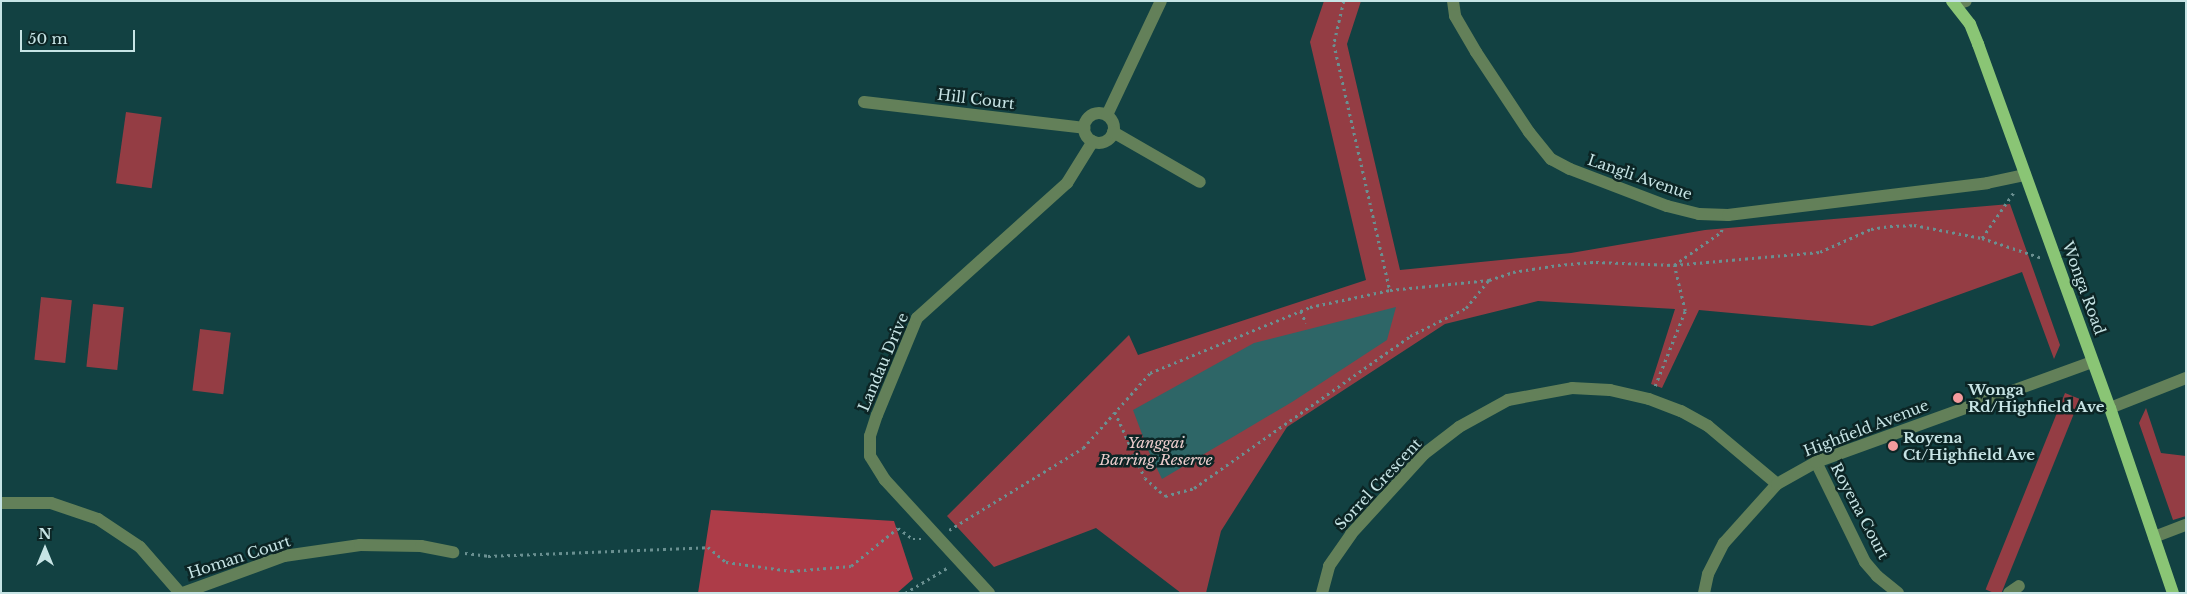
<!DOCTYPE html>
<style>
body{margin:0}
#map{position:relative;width:2187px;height:594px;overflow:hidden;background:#124142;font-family:"Libre Baskerville",serif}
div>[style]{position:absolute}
.green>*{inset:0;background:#943d44;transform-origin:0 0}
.forest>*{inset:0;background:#ad3c48}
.water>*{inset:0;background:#2e6667}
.path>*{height:2.5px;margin-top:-1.25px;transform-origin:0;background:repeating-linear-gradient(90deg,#6a9091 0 2.5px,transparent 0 6.5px)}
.minor>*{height:12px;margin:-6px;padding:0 6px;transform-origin:6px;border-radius:6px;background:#638059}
.minor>.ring{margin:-6px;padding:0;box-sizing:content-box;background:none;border:12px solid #638059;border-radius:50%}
.major>*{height:12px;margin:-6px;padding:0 6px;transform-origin:6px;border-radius:6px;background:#8ac575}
.dots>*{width:14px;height:14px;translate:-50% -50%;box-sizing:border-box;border:2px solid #0c2525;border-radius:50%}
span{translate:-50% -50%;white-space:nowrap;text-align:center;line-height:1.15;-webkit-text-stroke:5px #0c2525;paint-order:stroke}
.street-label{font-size:15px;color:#c7e4e5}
.poi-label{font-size:15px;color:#c7e4e5;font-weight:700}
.left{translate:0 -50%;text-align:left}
.park-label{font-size:15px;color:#ebcccc;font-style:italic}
.frame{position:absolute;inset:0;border:2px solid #c7e4e5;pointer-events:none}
.north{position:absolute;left:20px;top:524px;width:50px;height:50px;-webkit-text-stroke:4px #0c2525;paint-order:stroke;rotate:0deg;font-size:14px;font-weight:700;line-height:20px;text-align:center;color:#c7e4e5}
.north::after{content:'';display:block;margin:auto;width:18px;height:22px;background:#c7e4e5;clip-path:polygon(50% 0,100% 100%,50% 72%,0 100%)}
.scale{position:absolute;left:20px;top:30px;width:115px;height:22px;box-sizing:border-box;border:2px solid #c7e4e5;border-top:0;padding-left:6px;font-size:15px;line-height:18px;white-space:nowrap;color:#c7e4e5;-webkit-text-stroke:4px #0c2525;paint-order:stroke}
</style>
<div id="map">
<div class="green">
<div style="clip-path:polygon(1324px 1px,1361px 1px,1347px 44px,1400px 270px,1571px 253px,1705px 230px,2010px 204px,2060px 345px,2054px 359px,2022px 272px,1872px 326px,1699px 310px,1662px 388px,1651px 384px,1675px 309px,1538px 301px,1445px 324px,1287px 427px,1221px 531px,1206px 593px,1181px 593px,1096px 528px,994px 567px,947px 516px,1129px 335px,1138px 355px,1366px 280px,1310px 42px)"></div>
<div style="left:126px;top:112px;width:36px;height:72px;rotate:8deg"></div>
<div style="left:41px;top:297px;width:31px;height:63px;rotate:6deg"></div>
<div style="left:93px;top:304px;width:31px;height:63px;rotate:6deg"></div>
<div style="left:200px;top:329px;width:31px;height:62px;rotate:7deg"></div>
<div style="left:2065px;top:393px;width:16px;height:212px;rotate:22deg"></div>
<div style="clip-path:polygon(2146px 408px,2161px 453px,2186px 456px,2186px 516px,2173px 520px,2139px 423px)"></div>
</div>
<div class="forest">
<div style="clip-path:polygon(711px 510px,894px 521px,913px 579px,897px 593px,698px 593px)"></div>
</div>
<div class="water">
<div style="clip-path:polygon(1396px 307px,1387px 340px,1292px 402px,1162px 479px,1148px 450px,1133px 410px,1254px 343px)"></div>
</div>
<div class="path">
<div style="left:1344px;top:1px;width:44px;rotate:103.1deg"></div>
<div style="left:1334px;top:44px;width:252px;rotate:77.2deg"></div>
<div style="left:1982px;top:238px;width:63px;rotate:18.4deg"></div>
<div style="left:1301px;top:311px;width:13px;rotate:67deg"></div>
<div style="left:1655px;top:386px;width:81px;rotate:-68.2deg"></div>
<div style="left:1685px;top:311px;width:47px;rotate:-103.4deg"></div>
<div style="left:1674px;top:265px;width:57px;rotate:-35.1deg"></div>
<div style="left:1721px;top:232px;width:4px;rotate:-76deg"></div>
<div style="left:1115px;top:412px;width:72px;rotate:65.6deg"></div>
<div style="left:1145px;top:478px;width:27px;rotate:42deg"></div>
<div style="left:1165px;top:496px;width:30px;rotate:-15deg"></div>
<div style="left:1194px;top:488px;width:264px;rotate:-35.1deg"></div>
<div style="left:1410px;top:336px;width:63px;rotate:-26.6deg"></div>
<div style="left:1466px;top:308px;width:35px;rotate:-51deg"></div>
<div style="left:949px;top:530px;width:157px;rotate:-31.5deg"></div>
<div style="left:1083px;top:448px;width:101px;rotate:-48.2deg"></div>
<div style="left:1150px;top:373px;width:173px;rotate:-22.4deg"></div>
<div style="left:1310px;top:307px;width:82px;rotate:-12deg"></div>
<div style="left:1390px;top:290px;width:100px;rotate:-5.8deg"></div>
<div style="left:1489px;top:280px;width:25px;rotate:-18deg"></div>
<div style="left:1513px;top:272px;width:46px;rotate:-8.8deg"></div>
<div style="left:1558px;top:265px;width:38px;rotate:-5deg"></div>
<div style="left:1596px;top:262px;width:78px;rotate:2.2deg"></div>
<div style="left:1674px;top:265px;width:147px;rotate:-5.1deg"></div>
<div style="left:1820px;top:252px;width:56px;rotate:-24.3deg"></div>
<div style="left:1871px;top:229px;width:19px;rotate:-9deg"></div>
<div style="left:1890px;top:226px;width:24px;rotate:-2deg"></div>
<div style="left:1914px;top:225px;width:69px;rotate:10.8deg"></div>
<div style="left:1982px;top:238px;width:56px;rotate:-55.2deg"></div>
<div style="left:465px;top:553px;width:23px;rotate:7deg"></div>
<div style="left:488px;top:556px;width:220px;rotate:-2.3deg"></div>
<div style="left:708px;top:547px;width:23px;rotate:40deg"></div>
<div style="left:726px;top:562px;width:66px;rotate:7.9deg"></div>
<div style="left:791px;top:571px;width:60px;rotate:-4.8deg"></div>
<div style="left:851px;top:566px;width:60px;rotate:-39deg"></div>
<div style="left:898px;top:528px;width:19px;rotate:36deg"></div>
<div style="left:913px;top:539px;width:8px"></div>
<div style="left:905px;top:593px;width:49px;rotate:-30.8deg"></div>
</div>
<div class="minor">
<div style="left:1453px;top:1px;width:15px;rotate:82deg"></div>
<div style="left:1455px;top:16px;width:42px;rotate:59.7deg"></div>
<div style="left:1476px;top:52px;width:96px;rotate:56.5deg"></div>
<div style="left:1529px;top:132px;width:35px;rotate:51deg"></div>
<div style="left:1551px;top:159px;width:21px;rotate:28deg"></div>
<div style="left:1570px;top:169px;width:104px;rotate:20.9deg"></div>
<div style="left:1667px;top:206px;width:33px;rotate:14deg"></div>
<div style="left:1699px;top:214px;width:29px;rotate:2deg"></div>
<div style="left:1728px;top:215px;width:261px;rotate:-7deg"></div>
<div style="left:1987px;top:183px;width:39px;rotate:-12deg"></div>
<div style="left:1955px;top:4px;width:11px;rotate:-15deg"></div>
<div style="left:864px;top:102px;width:222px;rotate:6.7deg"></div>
<div class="ring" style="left:1084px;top:113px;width:18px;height:18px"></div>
<div style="left:1107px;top:115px;width:126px;rotate:-64.7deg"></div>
<div style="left:1113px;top:132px;width:100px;rotate:29.9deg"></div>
<div style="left:2110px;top:408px;width:82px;rotate:-21.5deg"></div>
<div style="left:1816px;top:462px;width:111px;rotate:63.9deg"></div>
<div style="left:1865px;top:562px;width:18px;rotate:49deg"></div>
<div style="left:1877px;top:576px;width:27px;rotate:39deg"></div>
<div style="left:1px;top:503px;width:50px"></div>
<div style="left:51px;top:503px;width:50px;rotate:18.8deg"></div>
<div style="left:98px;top:519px;width:50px;rotate:33.7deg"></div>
<div style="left:140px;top:547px;width:61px;rotate:49deg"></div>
<div style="left:2154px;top:537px;width:34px;rotate:-21deg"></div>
<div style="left:183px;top:593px;width:108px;rotate:-20.1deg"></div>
<div style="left:284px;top:556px;width:77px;rotate:-8.2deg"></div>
<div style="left:360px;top:545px;width:61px;rotate:0.9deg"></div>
<div style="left:421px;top:546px;width:33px;rotate:11deg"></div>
<div style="left:989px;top:593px;width:154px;rotate:-132.6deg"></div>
<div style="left:885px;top:480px;width:28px;rotate:-122deg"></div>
<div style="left:870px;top:456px;width:20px;rotate:-90deg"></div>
<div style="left:870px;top:436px;width:22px;rotate:-72deg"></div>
<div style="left:877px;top:415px;width:105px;rotate:-67.6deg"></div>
<div style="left:917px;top:318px;width:202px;rotate:-42deg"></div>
<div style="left:1067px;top:183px;width:49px;rotate:-58.2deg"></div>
<div style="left:1322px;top:593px;width:28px;rotate:-75deg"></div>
<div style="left:1329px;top:566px;width:39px;rotate:-55deg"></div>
<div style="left:1351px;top:534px;width:108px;rotate:-47.6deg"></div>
<div style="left:1424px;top:454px;width:44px;rotate:-37.6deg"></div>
<div style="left:1459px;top:427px;width:56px;rotate:-28.9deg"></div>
<div style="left:1508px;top:400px;width:65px;rotate:-10.6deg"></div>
<div style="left:1572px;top:388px;width:38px;rotate:3deg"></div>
<div style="left:1610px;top:390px;width:40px;rotate:13deg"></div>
<div style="left:1649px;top:399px;width:34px;rotate:21deg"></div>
<div style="left:1681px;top:411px;width:31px;rotate:29deg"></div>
<div style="left:1708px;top:426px;width:90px;rotate:40deg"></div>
<div style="left:1704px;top:593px;width:19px;rotate:-78deg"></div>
<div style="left:1708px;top:574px;width:35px;rotate:-63deg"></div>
<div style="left:1724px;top:543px;width:79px;rotate:-48.1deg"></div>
<div style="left:1777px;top:484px;width:45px;rotate:-29.4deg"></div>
<div style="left:1816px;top:462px;width:294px;rotate:-19.9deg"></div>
<div style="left:2009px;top:593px;width:12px;rotate:-35deg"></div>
</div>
<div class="major">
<div style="left:1952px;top:1px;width:29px;rotate:52deg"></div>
<div style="left:1970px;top:24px;width:22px;rotate:68deg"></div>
<div style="left:1978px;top:44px;width:387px;rotate:70.1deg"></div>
<div style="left:2110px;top:408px;width:195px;rotate:71.2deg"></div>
</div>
<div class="dots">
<div style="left:1958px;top:398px;background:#f59b9d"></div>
<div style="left:1893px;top:446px;background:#f59b9d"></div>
</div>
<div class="street-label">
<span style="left:976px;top:99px;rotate:7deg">Hill Court</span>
<span style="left:1640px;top:177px;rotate:19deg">Langli Avenue</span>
<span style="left:2084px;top:288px;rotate:70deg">Wonga Road</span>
<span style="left:883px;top:362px;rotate:-67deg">Landau Drive</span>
<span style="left:1866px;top:428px;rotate:-21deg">Highfield Avenue</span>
<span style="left:1378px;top:484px;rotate:-47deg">Sorrel Crescent</span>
<span style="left:1860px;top:511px;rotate:62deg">Royena Court</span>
<span style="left:239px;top:557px;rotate:-18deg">Homan Court</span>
</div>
<div class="poi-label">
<span class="left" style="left:1968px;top:398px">Wonga<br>Rd/Highfield Ave</span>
<span class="left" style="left:1903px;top:446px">Royena<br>Ct/Highfield Ave</span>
</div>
<div class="park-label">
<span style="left:1156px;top:451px">Yanggai<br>Barring Reserve</span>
</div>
<div class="frame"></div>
<div class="north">N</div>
<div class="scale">50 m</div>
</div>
